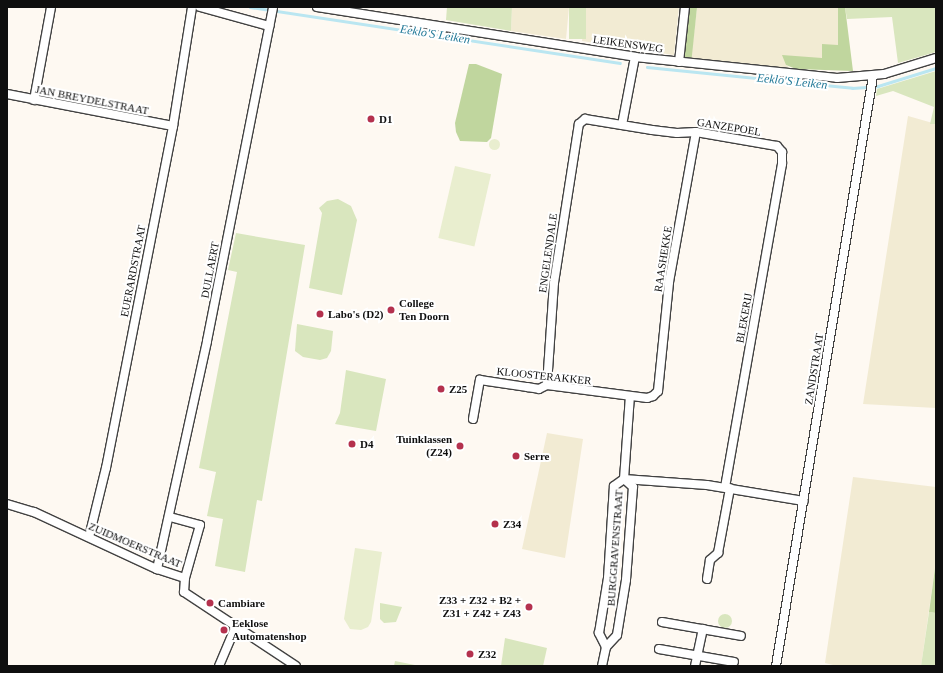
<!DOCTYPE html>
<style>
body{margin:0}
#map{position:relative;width:943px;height:673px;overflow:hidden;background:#fef9f2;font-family:"Times New Roman",serif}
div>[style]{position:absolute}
.farmland>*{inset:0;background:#f2ebd3}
.green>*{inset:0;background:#d9e6be;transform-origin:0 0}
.round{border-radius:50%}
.forest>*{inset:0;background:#c0d69e;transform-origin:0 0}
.pitch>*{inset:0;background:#e9eecf;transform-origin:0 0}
.stream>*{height:2.5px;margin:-1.25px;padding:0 1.25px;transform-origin:1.25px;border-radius:1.25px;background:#bae6f1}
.roads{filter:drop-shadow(1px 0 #424242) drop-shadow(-1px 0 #424242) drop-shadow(0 1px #424242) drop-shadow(0 -1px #424242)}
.street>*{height:8px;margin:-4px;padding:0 4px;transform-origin:4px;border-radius:4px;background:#fff}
.dots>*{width:11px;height:11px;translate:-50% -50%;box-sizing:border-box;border:2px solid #fff;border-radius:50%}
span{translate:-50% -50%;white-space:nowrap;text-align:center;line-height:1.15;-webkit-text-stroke:4px #fff;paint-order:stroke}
.street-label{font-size:11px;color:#0f0f0f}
.poi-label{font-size:11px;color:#0f0f0f;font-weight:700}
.left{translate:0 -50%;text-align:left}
.right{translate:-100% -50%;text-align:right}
.water-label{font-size:12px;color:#217897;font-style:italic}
.frame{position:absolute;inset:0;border:8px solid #0f0f0f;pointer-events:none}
</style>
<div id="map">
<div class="farmland">
<div style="clip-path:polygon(512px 7px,569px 7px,566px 39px,511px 31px)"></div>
<div style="clip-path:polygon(586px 7px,679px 7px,674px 55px,582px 41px)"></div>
<div style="clip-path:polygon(692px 7px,838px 7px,838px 45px,822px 58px,786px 65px,790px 68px,691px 58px,697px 8px)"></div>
<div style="clip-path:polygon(908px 116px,936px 124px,936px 408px,863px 404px)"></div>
<div style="clip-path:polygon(547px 433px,583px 439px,565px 558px,522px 549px)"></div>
<div style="clip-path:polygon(853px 477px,936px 487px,936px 561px,921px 666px,837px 666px,825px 663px)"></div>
</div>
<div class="green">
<div style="clip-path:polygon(447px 7px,512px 7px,511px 31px,446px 20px)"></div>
<div style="left:569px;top:7px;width:17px;height:32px"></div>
<div style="clip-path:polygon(845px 7px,936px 7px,936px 52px,898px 63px,892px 17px,847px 19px)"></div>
<div style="clip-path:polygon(936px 71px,936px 124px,930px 124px,934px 107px,893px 91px,876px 96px,877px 89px)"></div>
<div style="clip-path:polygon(338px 199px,351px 206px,357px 220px,342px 295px,309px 288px,322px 213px,319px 208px,327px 201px)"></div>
<div style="clip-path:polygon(236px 233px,305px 245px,262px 501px,257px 500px,245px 572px,215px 566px,223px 519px,207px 516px,216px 472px,199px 468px,237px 272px,228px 270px)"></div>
<div style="clip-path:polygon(297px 324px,333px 331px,331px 351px,327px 358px,320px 360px,303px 357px,295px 351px)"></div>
<div style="clip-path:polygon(346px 370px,386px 379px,376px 431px,335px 424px,340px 413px)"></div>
<div style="clip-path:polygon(380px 603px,402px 607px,396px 622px,384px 623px,380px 619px)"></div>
<div style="clip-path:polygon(929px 612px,936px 613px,936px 666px,921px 666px)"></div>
<div class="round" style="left:718px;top:614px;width:14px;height:14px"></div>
<div style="clip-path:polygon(505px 638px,547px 648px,543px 666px,501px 666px)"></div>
<div style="clip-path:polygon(395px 661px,415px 665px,394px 666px)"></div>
</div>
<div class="forest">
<div style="left:688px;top:7px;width:9px;height:50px;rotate:6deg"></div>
<div style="clip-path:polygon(838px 7px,845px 7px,853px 71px,796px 69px,786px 65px,782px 55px,822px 58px,822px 44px,838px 45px)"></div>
<div style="clip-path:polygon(469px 64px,476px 64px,502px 74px,491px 138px,487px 142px,460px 141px,456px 132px,455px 123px)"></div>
<div style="clip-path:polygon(936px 561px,936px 613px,929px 612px)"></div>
</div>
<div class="pitch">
<div class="round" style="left:488.5px;top:138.5px;width:11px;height:11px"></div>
<div style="left:455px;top:166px;width:37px;height:74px;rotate:13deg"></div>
<div style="clip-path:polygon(355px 548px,382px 552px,371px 622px,368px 627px,361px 630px,350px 629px,344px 619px)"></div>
</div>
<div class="stream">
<div style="left:250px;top:7px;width:374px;rotate:8.6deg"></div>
<div style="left:647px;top:67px;width:206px;rotate:5.8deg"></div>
<div style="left:852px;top:88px;width:26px;rotate:-4deg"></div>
<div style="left:878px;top:86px;width:61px;rotate:-17.2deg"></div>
</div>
<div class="roads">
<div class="street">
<div style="left:200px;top:7px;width:72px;rotate:15.4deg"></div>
<div style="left:317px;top:7px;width:322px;rotate:8.9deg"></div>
<div style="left:635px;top:57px;width:203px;rotate:5.9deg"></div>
<div style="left:837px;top:78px;width:47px;rotate:-4.9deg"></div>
<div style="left:884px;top:74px;width:54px;rotate:-17.1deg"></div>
<div style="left:679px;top:62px;width:55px;rotate:-83.8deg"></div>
<div style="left:7px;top:94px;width:169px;rotate:10.9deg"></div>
<div style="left:34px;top:100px;width:95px;rotate:-79.6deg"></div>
<div style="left:622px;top:125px;width:69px;rotate:-79.2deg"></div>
<div style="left:547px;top:385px;width:102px;rotate:-86.1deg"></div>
<div style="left:554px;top:283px;width:161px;rotate:-81.1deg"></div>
<div style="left:579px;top:124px;width:8px;rotate:-40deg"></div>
<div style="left:585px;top:119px;width:68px;rotate:9.3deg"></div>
<div style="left:652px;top:130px;width:25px;rotate:7deg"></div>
<div style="left:677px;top:133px;width:19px;rotate:-3deg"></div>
<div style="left:696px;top:132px;width:82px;rotate:9.8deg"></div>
<div style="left:777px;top:146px;width:8px;rotate:50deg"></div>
<div style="left:782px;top:152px;width:12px;rotate:90deg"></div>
<div style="left:782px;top:164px;width:328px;rotate:100deg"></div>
<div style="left:473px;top:419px;width:40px;rotate:-80deg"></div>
<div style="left:480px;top:380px;width:48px;rotate:8.5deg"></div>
<div style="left:527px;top:387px;width:12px;rotate:9deg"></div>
<div style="left:539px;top:389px;width:9px;rotate:-27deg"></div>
<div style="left:547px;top:385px;width:101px;rotate:7.4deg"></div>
<div style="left:647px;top:398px;width:6px;rotate:-18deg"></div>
<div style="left:653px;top:396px;width:7px;rotate:-45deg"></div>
<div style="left:658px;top:391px;width:110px;rotate:-84.2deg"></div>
<div style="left:669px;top:282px;width:152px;rotate:-79.8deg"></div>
<div style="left:624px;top:479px;width:83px;rotate:4.1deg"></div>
<div style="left:707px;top:485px;width:98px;rotate:9.4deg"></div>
<div style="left:624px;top:479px;width:83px;rotate:-85.9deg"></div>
<div style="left:7px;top:504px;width:28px;rotate:17deg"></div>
<div style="left:34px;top:512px;width:136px;rotate:24.9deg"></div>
<div style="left:157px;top:569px;width:29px;rotate:18deg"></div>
<div style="left:170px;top:517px;width:31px;rotate:15deg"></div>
<div style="left:200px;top:525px;width:55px;rotate:105.8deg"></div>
<div style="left:185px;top:578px;width:14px;rotate:94deg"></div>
<div style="left:184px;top:592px;width:134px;rotate:33.5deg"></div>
<div style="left:89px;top:537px;width:71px;rotate:-76.2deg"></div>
<div style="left:106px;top:468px;width:349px;rotate:-78.9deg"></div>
<div style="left:173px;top:126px;width:121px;rotate:-80.9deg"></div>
<div style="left:157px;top:569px;width:233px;rotate:-77.6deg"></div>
<div style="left:207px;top:341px;width:340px;rotate:-78.8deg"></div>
<div style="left:707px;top:579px;width:19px;rotate:-81deg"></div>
<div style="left:710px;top:560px;width:11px;rotate:-41deg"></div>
<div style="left:718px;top:553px;width:66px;rotate:-79.5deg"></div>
<div style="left:662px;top:622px;width:80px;rotate:10deg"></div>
<div style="left:606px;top:647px;width:16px;rotate:-47deg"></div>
<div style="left:617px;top:635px;width:56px;rotate:-80.7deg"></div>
<div style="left:626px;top:580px;width:93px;rotate:-85.7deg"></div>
<div style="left:633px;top:487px;width:12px;rotate:-138deg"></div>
<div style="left:659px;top:649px;width:76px;rotate:9.8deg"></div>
<div style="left:219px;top:666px;width:43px;rotate:-67deg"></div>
<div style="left:602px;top:666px;width:19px;rotate:-78deg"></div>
<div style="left:606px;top:647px;width:16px;rotate:-117deg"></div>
<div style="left:599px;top:633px;width:56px;rotate:-80.7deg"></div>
<div style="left:608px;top:578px;width:92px;rotate:-86.3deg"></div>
<div style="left:614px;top:486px;width:12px;rotate:-35deg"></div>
<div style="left:695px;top:666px;width:38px;rotate:-78deg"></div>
<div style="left:776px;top:666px;width:598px;rotate:-80.66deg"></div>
</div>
</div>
<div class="dots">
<div style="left:371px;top:119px;background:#b4314e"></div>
<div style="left:391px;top:310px;background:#b4314e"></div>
<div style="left:320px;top:314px;background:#b4314e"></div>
<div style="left:441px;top:389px;background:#b4314e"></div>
<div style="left:352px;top:444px;background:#b4314e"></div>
<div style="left:460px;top:446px;background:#b4314e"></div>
<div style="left:516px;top:456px;background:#b4314e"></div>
<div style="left:495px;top:524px;background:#b4314e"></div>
<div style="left:210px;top:603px;background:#b4314e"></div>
<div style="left:529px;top:607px;background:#b4314e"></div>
<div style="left:224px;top:630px;background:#b4314e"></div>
<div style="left:470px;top:654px;background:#b4314e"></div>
</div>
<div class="street-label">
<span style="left:628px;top:44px;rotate:8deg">LEIKENSWEG</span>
<span style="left:92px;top:100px;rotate:11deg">JAN BREYDELSTRAAT</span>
<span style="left:729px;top:127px;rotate:9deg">GANZEPOEL</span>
<span style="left:548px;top:253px;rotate:-82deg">ENGELENDALE</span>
<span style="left:663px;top:259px;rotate:-81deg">RAASHEKKE</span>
<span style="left:210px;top:270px;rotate:-79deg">DULLAERT</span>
<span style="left:133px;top:271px;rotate:-79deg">EUERARDSTRAAT</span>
<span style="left:744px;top:318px;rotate:-80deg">BLEKERIJ</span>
<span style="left:814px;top:369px;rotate:-81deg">ZANDSTRAAT</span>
<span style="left:544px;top:376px;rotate:6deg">KLOOSTERAKKER</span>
<span style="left:135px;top:545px;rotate:23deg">ZUIDMOERSTRAAT</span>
<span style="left:615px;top:548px;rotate:-86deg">BURGGRAVENSTRAAT</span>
</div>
<div class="poi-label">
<span class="left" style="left:379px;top:119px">D1</span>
<span class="left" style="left:399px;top:310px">College<br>Ten Doorn</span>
<span class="left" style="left:328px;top:314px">Labo's (D2)</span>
<span class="left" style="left:449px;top:389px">Z25</span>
<span class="right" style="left:452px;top:446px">Tuinklassen<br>(Z24)</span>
<span class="left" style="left:360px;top:444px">D4</span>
<span class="left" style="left:524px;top:456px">Serre</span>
<span class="left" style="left:503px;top:524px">Z34</span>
<span class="right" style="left:521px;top:607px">Z33 + Z32 + B2 +<br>Z31 + Z42 + Z43</span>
<span class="left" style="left:218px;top:603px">Cambiare</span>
<span class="left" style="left:232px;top:630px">Eeklose<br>Automatenshop</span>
<span class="left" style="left:478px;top:654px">Z32</span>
</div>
<div class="water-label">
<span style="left:435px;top:35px;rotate:9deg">Eeklo'S Leiken</span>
<span style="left:792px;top:82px;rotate:6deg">Eeklo'S Leiken</span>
</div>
<div class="frame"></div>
</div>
